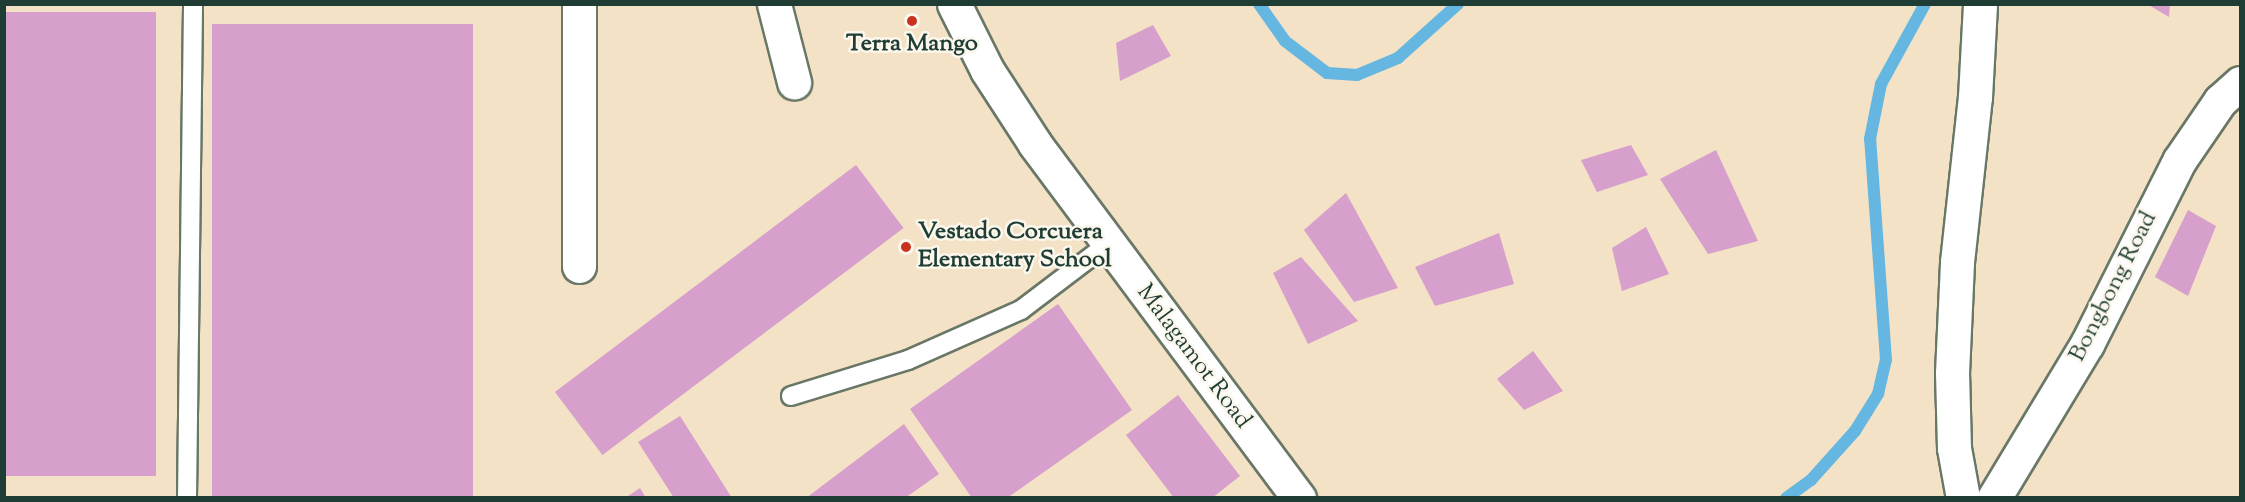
<!DOCTYPE html>
<style>
body{margin:0}
#map{position:relative;width:2245px;height:502px;overflow:hidden;background:#f3e2c5;font-family:"Sorts Mill Goudy",serif}
div>[style]{position:absolute}
.stream>*{height:12px;margin:-6px;padding:0 6px;transform-origin:6px;border-radius:6px;background:#65b7e1}
.building>*{inset:0;background:#d79fcb;transform-origin:0 0}
.roads{filter:drop-shadow(2px 0 #697767) drop-shadow(-2px 0 #697767) drop-shadow(0 2px #697767) drop-shadow(0 -2px #697767)}
.lane>*{height:18px;margin:-9px;padding:0 9px;transform-origin:9px;border-radius:9px;background:#fff}
.street>*{height:33px;margin:-16.5px;padding:0 16.5px;transform-origin:16.5px;border-radius:16.5px;background:#fff}
.secondary>*{height:33px;margin:-16.5px;padding:0 16.5px;transform-origin:16.5px;border-radius:16.5px;background:#fff}
.dots>*{width:16px;height:16px;translate:-50% -50%;box-sizing:border-box;border:3px solid #fbf7ec;border-radius:50%}
span{translate:-50% -50%;white-space:nowrap;text-align:center;line-height:1.15;-webkit-text-stroke:5px #fbf7ec;paint-order:stroke}
.poi-label{font-size:24px;color:#1f3d34;font-weight:700}
.left{translate:0 -50%;text-align:left}
.street-label{font-size:24px;color:#1f3d34}
.frame{position:absolute;inset:0;border:6px solid #1f3d34;pointer-events:none}
</style>
<div id="map">
<div class="stream">
<div style="left:1259px;top:4px;width:45px;rotate:54.9deg"></div>
<div style="left:1285px;top:41px;width:53px;rotate:37.3deg"></div>
<div style="left:1327px;top:73px;width:30px;rotate:4deg"></div>
<div style="left:1357px;top:75px;width:44px;rotate:-22.5deg"></div>
<div style="left:1398px;top:58px;width:81px;rotate:-42deg"></div>
<div style="left:1786px;top:498px;width:31px;rotate:-36deg"></div>
<div style="left:1811px;top:480px;width:66px;rotate:-48.1deg"></div>
<div style="left:1855px;top:431px;width:44px;rotate:-58.1deg"></div>
<div style="left:1878px;top:394px;width:35px;rotate:-77deg"></div>
<div style="left:1886px;top:360px;width:222px;rotate:-94.1deg"></div>
<div style="left:1870px;top:139px;width:56px;rotate:-78.7deg"></div>
<div style="left:1881px;top:84px;width:91px;rotate:-61.2deg"></div>
</div>
<div class="building">
<div style="clip-path:polygon(2147px 4px,2170px 4px,2169px 17px)"></div>
<div style="left:156px;top:12px;width:464px;height:152px;rotate:90deg"></div>
<div style="left:473px;top:24px;width:474px;height:261px;rotate:90deg"></div>
<div style="clip-path:polygon(1153px 25px,1171px 56px,1120px 81px,1116px 43px)"></div>
<div style="clip-path:polygon(1631px 145px,1648px 175px,1597px 192px,1581px 160px)"></div>
<div style="clip-path:polygon(1716px 150px,1758px 241px,1708px 254px,1660px 179px)"></div>
<div style="left:856px;top:165px;width:79px;height:377px;rotate:53deg"></div>
<div style="clip-path:polygon(1346px 193px,1398px 288px,1354px 302px,1304px 230px)"></div>
<div style="clip-path:polygon(2188px 210px,2216px 226px,2188px 296px,2155px 277px)"></div>
<div style="clip-path:polygon(1646px 227px,1669px 274px,1622px 291px,1612px 248px)"></div>
<div style="clip-path:polygon(1499px 233px,1514px 284px,1435px 306px,1415px 267px)"></div>
<div style="clip-path:polygon(1301px 257px,1358px 321px,1308px 344px,1273px 273px)"></div>
<div style="clip-path:polygon(1058px 304px,1132px 410px,1007px 498px,972px 498px,910px 409px)"></div>
<div style="clip-path:polygon(1533px 351px,1563px 391px,1524px 410px,1497px 379px)"></div>
<div style="clip-path:polygon(1178px 395px,1240px 476px,1212px 498px,1174px 498px,1126px 435px)"></div>
<div style="clip-path:polygon(680px 416px,732px 498px,674px 498px,638px 442px)"></div>
<div style="clip-path:polygon(904px 424px,939px 474px,905px 498px,806px 498px)"></div>
<div style="clip-path:polygon(640px 488px,646px 498px,625px 498px)"></div>
</div>
<div class="roads">
<div class="lane">
<div style="left:791px;top:396px;width:122px;rotate:-17.1deg"></div>
<div style="left:908px;top:360px;width:124px;rotate:-23.9deg"></div>
<div style="left:1021px;top:310px;width:109px;rotate:-37.2deg"></div>
<div style="left:187px;top:498px;width:494px;rotate:-89.3deg"></div>
</div>
<div class="street">
<div style="left:579px;top:4px;width:262px;rotate:90deg"></div>
<div style="left:774px;top:4px;width:81px;rotate:75.6deg"></div>
<div style="left:1963px;top:498px;width:51px;rotate:-100.2deg"></div>
<div style="left:1954px;top:448px;width:75px;rotate:-91.5deg"></div>
<div style="left:1952px;top:373px;width:111px;rotate:-87.4deg"></div>
<div style="left:1957px;top:262px;width:166px;rotate:-83.8deg"></div>
<div style="left:1975px;top:97px;width:93px;rotate:-86.9deg"></div>
</div>
<div class="secondary">
<div style="left:954px;top:4px;width:74px;rotate:63.4deg"></div>
<div style="left:987px;top:70px;width:88px;rotate:57deg"></div>
<div style="left:1035px;top:144px;width:442px;rotate:53.3deg"></div>
<div style="left:1994px;top:498px;width:180px;rotate:-58.9deg"></div>
<div style="left:2087px;top:344px;width:205px;rotate:-63.3deg"></div>
<div style="left:2179px;top:161px;width:73px;rotate:-55.7deg"></div>
<div style="left:2220px;top:101px;width:27px;rotate:-42deg"></div>
</div>
</div>
<div class="dots">
<div style="left:912px;top:21px;background:#c8321e"></div>
<div style="left:906px;top:247px;background:#c8321e"></div>
</div>
<div class="poi-label">
<span style="left:912px;top:45px">Terra Mango</span>
<span class="left" style="left:918px;top:247px">Vestado Corcuera<br>Elementary School</span>
</div>
<div class="street-label">
<span style="left:2114px;top:287px;rotate:-63deg">Bongbong Road</span>
<span style="left:1193px;top:357px;rotate:53deg">Malagamot Road</span>
</div>
<div class="frame"></div>
</div>
